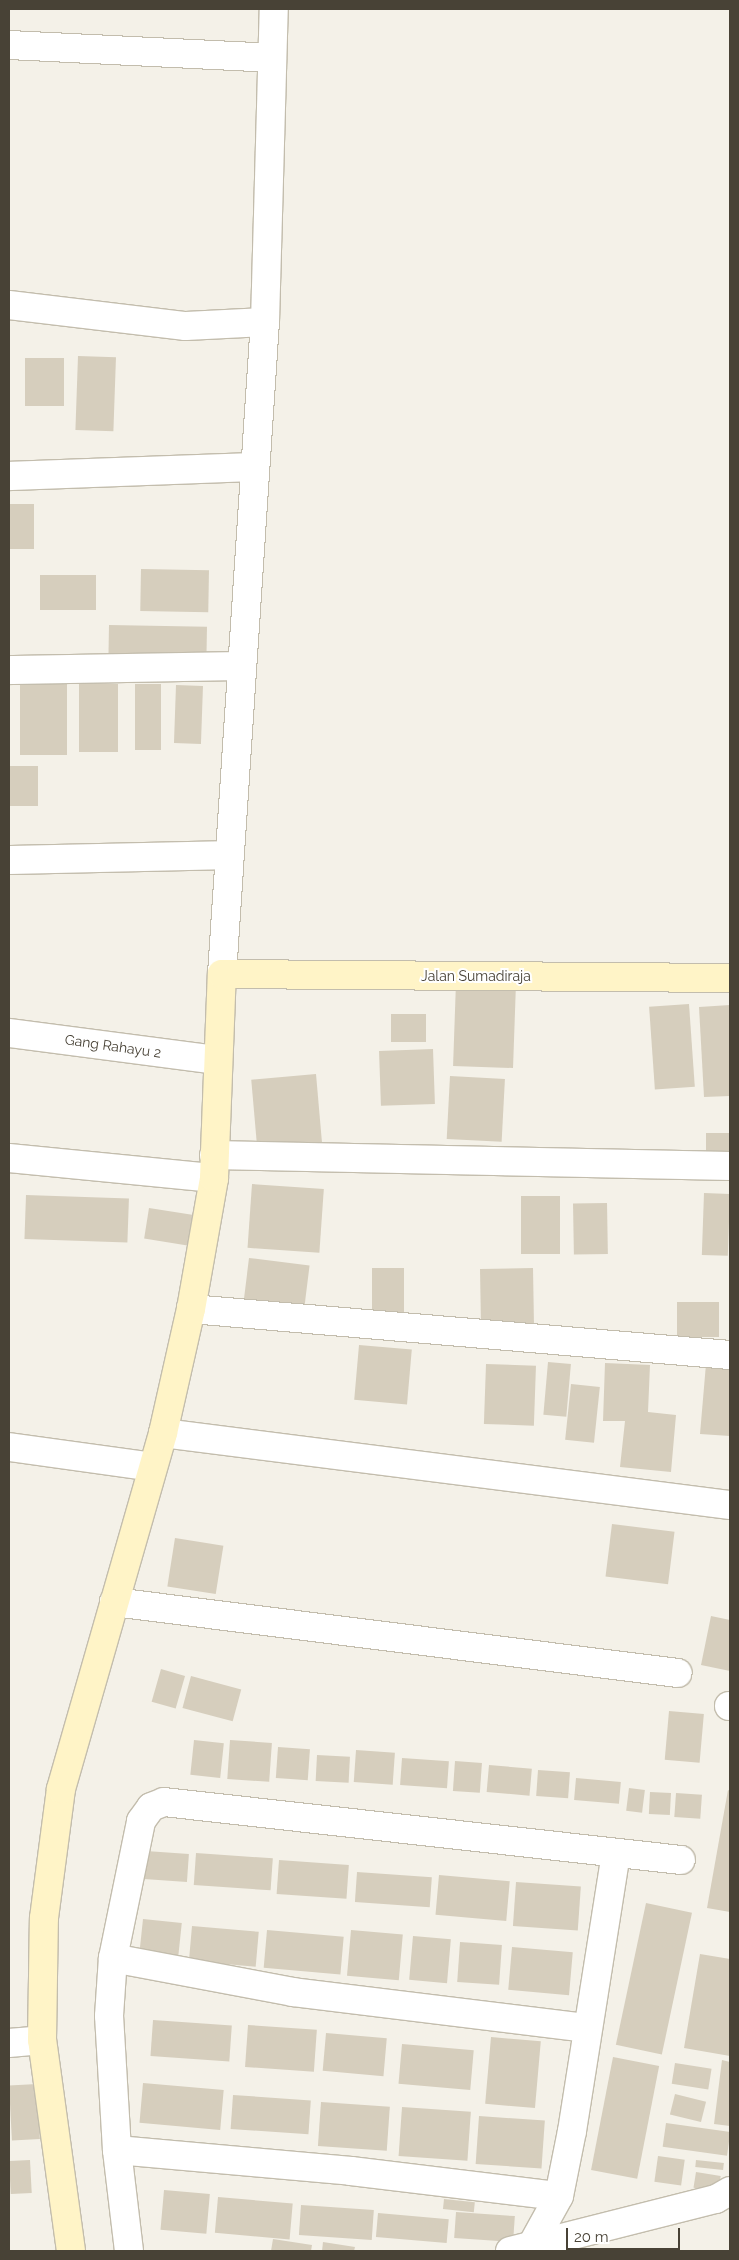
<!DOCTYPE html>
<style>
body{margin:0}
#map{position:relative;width:739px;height:2260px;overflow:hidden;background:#f4f1e8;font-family:Raleway,sans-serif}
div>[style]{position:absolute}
.building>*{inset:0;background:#d6cebd;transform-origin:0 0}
.roads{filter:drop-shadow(1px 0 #c3bdad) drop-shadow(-1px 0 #c3bdad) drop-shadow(0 1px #c3bdad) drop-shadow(0 -1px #c3bdad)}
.street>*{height:28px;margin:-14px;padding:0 14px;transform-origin:14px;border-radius:14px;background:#fff}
.secondary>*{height:28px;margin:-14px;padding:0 14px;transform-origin:14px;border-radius:14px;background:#fff4c7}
span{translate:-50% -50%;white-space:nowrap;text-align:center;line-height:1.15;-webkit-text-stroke:4px #fff;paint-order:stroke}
.street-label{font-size:14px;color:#484236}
.frame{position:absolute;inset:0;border:10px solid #484236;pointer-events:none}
.scale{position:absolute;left:566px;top:2228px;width:114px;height:22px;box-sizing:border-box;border:2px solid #484236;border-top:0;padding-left:6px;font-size:15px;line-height:18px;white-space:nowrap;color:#484236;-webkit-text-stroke:4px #fff;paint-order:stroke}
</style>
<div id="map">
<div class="building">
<div style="left:78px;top:356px;width:38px;height:74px;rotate:2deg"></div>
<div style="left:25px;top:358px;width:39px;height:48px"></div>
<div style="left:9px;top:504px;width:25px;height:45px"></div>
<div style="left:141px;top:569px;width:68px;height:42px;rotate:1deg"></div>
<div style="left:40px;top:575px;width:56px;height:35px"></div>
<div style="left:109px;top:625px;width:98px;height:36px;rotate:1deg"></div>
<div style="left:20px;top:678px;width:47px;height:77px"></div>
<div style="left:79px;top:684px;width:39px;height:68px"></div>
<div style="left:135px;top:684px;width:26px;height:66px"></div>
<div style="left:176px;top:685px;width:27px;height:58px;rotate:2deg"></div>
<div style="left:9px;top:766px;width:29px;height:40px"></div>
<div style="left:456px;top:982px;width:60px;height:84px;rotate:2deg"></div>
<div style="left:689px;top:1004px;width:83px;height:40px;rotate:86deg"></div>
<div style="clip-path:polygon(730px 1005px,730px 1096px,704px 1097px,699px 1007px)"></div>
<div style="left:391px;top:1014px;width:35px;height:28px"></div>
<div style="left:433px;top:1049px;width:55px;height:54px;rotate:88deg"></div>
<div style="left:316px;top:1074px;width:69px;height:65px;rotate:85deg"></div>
<div style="left:450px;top:1076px;width:55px;height:63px;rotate:3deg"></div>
<div style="left:706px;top:1133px;width:24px;height:21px"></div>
<div style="left:252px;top:1184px;width:72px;height:64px;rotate:4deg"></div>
<div style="left:704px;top:1193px;width:26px;height:62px;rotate:2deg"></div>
<div style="left:26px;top:1195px;width:103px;height:44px;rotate:2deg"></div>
<div style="left:521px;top:1196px;width:39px;height:58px"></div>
<div style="left:607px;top:1203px;width:51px;height:34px;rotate:89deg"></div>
<div style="left:149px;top:1208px;width:50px;height:31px;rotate:9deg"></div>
<div style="left:249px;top:1258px;width:61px;height:45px;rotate:7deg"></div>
<div style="left:372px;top:1268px;width:32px;height:47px"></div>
<div style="left:533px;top:1268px;width:55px;height:53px;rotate:89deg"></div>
<div style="left:677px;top:1302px;width:42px;height:35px"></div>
<div style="left:359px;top:1345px;width:53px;height:55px;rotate:5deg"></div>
<div style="left:548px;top:1362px;width:23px;height:53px;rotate:5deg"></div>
<div style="clip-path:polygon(605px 1363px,650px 1365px,648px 1412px,676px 1415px,671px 1472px,620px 1467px,625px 1421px,603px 1421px)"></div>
<div style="left:486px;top:1364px;width:50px;height:60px;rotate:2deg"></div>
<div style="clip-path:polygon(706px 1364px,730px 1365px,730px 1436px,700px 1434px)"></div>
<div style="left:571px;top:1384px;width:29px;height:56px;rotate:6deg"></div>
<div style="left:612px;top:1524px;width:63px;height:53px;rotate:7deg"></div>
<div style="left:175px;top:1538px;width:49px;height:49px;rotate:9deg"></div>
<div style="clip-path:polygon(711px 1616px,730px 1620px,730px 1671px,701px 1665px)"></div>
<div style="left:161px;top:1669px;width:25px;height:34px;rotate:16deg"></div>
<div style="left:191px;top:1676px;width:52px;height:33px;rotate:15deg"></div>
<div style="left:669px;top:1711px;width:35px;height:49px;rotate:5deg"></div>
<div style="left:194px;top:1740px;width:30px;height:35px;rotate:6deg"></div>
<div style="left:230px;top:1740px;width:42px;height:39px;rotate:4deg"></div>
<div style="left:278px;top:1747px;width:32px;height:31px;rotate:4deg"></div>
<div style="left:356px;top:1750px;width:39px;height:32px;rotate:4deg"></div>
<div style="left:317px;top:1755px;width:33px;height:26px;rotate:3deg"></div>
<div style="left:402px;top:1758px;width:47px;height:27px;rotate:4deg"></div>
<div style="left:455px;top:1761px;width:27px;height:30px;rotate:4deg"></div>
<div style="left:489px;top:1765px;width:43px;height:27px;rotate:5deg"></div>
<div style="left:538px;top:1770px;width:32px;height:26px;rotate:4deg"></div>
<div style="left:576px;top:1778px;width:45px;height:22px;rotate:5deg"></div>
<div style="left:629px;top:1788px;width:16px;height:23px;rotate:7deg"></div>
<div style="clip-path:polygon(728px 1790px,730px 1791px,730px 1912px,707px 1908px)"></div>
<div style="left:650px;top:1792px;width:21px;height:22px;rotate:3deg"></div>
<div style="left:676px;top:1793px;width:26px;height:24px;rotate:4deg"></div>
<div style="left:146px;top:1851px;width:43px;height:28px;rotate:4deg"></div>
<div style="left:196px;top:1853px;width:77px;height:32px;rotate:4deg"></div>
<div style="left:279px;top:1860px;width:70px;height:34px;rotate:4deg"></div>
<div style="left:357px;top:1872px;width:75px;height:30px;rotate:4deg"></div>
<div style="left:439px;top:1875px;width:71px;height:40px;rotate:5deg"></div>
<div style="left:516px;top:1882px;width:65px;height:44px;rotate:4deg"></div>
<div style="left:646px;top:1903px;width:47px;height:145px;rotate:12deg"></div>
<div style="left:143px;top:1919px;width:39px;height:38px;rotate:6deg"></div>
<div style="left:192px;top:1926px;width:67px;height:35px;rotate:5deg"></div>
<div style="left:267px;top:1930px;width:77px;height:38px;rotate:5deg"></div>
<div style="left:351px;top:1930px;width:52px;height:46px;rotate:5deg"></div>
<div style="left:413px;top:1936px;width:38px;height:44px;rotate:5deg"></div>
<div style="left:460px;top:1942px;width:42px;height:40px;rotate:4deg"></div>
<div style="left:512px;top:1947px;width:61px;height:43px;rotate:5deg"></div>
<div style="clip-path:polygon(700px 1954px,730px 1959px,730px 2056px,684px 2048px)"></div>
<div style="left:153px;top:2020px;width:79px;height:36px;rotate:4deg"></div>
<div style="left:248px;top:2025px;width:69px;height:42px;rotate:4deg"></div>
<div style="left:326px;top:2033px;width:61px;height:38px;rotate:5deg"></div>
<div style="left:491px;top:2037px;width:50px;height:67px;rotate:5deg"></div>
<div style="left:402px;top:2044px;width:72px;height:40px;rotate:5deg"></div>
<div style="left:613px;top:2057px;width:47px;height:115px;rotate:11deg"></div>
<div style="clip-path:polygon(722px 2060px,730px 2062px,730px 2126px,714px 2124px)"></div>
<div style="left:675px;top:2063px;width:37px;height:21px;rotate:9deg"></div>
<div style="left:143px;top:2083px;width:81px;height:40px;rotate:5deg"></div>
<div style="left:37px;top:2084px;width:55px;height:28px;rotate:87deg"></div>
<div style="left:675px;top:2094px;width:32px;height:21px;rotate:14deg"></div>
<div style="left:233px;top:2095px;width:78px;height:34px;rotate:4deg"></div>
<div style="left:321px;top:2102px;width:69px;height:44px;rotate:4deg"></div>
<div style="left:402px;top:2107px;width:69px;height:49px;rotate:4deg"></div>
<div style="left:479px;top:2116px;width:66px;height:48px;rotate:4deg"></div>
<div style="left:666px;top:2123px;width:65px;height:24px;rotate:8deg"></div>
<div style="left:658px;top:2156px;width:27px;height:26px;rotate:8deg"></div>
<div style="left:30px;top:2160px;width:33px;height:21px;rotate:87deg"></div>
<div style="left:696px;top:2160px;width:28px;height:7px;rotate:6deg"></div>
<div style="left:696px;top:2172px;width:25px;height:16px;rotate:9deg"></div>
<div style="left:164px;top:2190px;width:46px;height:40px;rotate:5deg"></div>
<div style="left:218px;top:2197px;width:75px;height:36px;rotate:5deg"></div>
<div style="left:444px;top:2199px;width:31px;height:10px;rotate:6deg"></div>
<div style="left:301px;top:2205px;width:73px;height:30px;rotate:4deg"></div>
<div style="left:456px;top:2212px;width:59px;height:26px;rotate:4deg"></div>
<div style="left:378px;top:2213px;width:71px;height:24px;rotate:5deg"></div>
<div style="clip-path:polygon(273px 2239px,312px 2245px,311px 2251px,271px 2251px)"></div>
<div style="clip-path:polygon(323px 2242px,355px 2247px,354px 2251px,322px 2251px)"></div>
</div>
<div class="roads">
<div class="street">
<div style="left:9px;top:45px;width:262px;rotate:2.8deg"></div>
<div style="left:9px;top:305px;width:178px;rotate:6.8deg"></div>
<div style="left:186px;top:326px;width:79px;rotate:-2.9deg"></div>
<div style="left:9px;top:476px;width:244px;rotate:-2.1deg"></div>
<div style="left:9px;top:670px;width:231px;rotate:-1deg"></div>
<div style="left:9px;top:860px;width:221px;rotate:-1.3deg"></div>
<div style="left:222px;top:974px;width:653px;rotate:-86.23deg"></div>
<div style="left:265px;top:322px;width:313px;rotate:-88.4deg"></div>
<div style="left:9px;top:1033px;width:210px;rotate:7.4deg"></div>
<div style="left:214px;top:1155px;width:516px;rotate:1.22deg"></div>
<div style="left:9px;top:1158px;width:206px;rotate:5.6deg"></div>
<div style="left:191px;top:1309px;width:541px;rotate:4.88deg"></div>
<div style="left:163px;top:1433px;width:572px;rotate:7.24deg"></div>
<div style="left:9px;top:1447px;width:145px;rotate:7.9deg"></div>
<div style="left:114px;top:1602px;width:568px;rotate:7.18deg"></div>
<div style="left:729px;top:1706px;width:1px"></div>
<div style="left:113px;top:1958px;width:183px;rotate:10.7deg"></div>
<div style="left:293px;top:1992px;width:295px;rotate:7deg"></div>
<div style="left:9px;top:2043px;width:33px;rotate:-5deg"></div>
<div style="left:117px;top:2150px;width:235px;rotate:5.1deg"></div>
<div style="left:351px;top:2171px;width:209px;rotate:6.9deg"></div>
<div style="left:532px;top:2245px;width:56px;rotate:-61.1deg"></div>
<div style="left:559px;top:2196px;width:66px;rotate:-78.7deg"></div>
<div style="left:572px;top:2131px;width:281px;rotate:-81deg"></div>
<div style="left:129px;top:2251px;width:102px;rotate:-96.8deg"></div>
<div style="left:117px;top:2150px;width:134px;rotate:-93.4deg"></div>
<div style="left:109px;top:2016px;width:58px;rotate:-86.1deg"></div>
<div style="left:113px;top:1958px;width:140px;rotate:-78.4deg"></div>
<div style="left:141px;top:1821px;width:17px;rotate:-54deg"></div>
<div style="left:151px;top:1807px;width:14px;rotate:-21deg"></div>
<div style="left:164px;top:1802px;width:520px;rotate:6.4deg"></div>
<div style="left:510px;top:2251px;width:212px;rotate:-14.2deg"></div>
<div style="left:716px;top:2199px;width:16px;rotate:-30deg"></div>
</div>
<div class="secondary">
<div style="left:71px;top:2251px;width:213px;rotate:-97.8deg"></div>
<div style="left:42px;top:2040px;width:122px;rotate:-89.1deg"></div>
<div style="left:44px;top:1918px;width:130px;rotate:-82.5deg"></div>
<div style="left:61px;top:1789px;width:370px;rotate:-74deg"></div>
<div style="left:163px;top:1433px;width:127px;rotate:-77.3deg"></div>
<div style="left:191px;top:1309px;width:133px;rotate:-80deg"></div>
<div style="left:214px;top:1178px;width:204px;rotate:-87.8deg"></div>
<div style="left:222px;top:974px;width:508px;rotate:0.45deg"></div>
</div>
</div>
<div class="street-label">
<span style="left:476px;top:976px">Jalan Sumadiraja</span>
<span style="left:113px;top:1046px;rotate:8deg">Gang Rahayu 2</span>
</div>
<div class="frame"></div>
<div class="scale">20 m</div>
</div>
